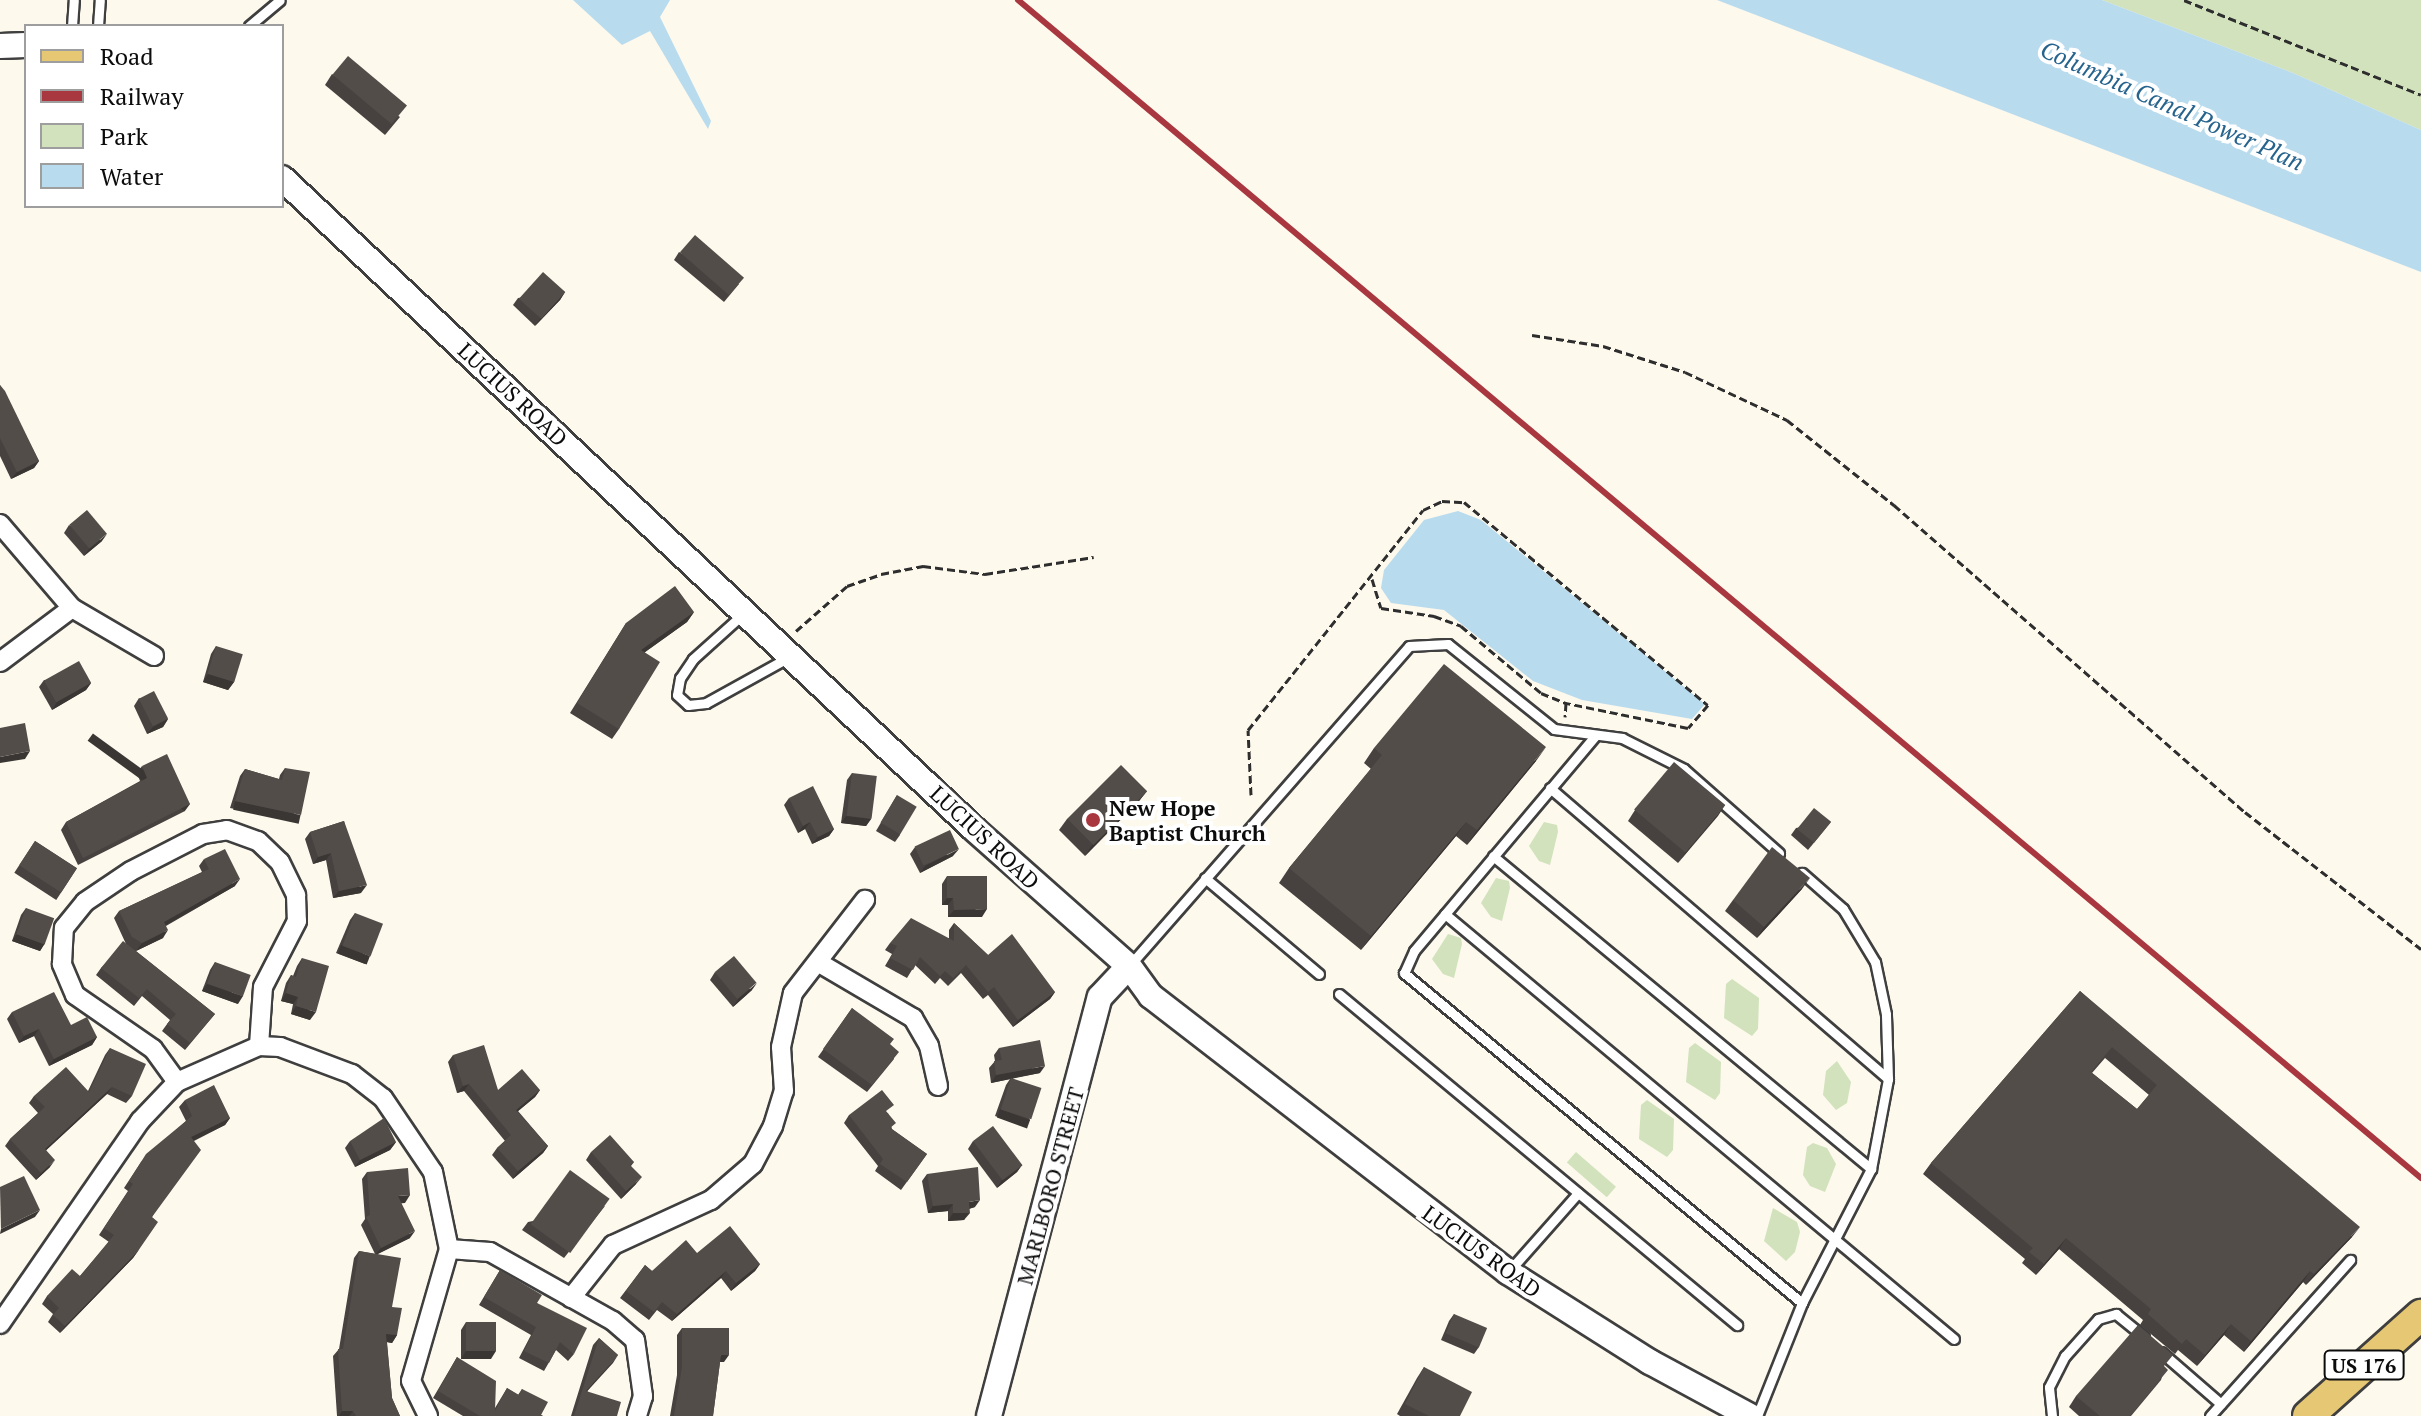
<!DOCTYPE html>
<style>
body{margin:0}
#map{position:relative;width:2421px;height:1416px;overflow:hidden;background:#fdf9ed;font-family:"PT Serif",serif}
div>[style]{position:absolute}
.green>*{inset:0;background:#d1e2bc;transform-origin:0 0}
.water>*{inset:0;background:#b9dbee}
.path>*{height:3px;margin-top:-1.5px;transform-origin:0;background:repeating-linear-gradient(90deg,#2e2e2e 0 8px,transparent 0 12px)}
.roads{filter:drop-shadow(2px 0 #3f3f3f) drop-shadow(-2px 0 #3f3f3f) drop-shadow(0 2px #3f3f3f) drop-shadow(0 -2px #3f3f3f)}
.service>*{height:9px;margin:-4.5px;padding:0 4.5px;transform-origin:4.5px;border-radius:4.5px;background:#fff}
.minor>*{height:18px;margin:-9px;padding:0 9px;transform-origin:9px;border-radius:9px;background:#fff}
.tertiary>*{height:24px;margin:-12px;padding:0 12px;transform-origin:12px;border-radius:12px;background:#fff}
.primary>*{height:30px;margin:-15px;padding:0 15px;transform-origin:15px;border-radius:15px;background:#e6c774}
.rail>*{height:6px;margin:-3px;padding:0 3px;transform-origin:3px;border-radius:3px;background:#a93740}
.wall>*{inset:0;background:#474240;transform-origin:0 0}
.shaded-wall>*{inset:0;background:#3a3634;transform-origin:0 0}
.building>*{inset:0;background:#534d4a;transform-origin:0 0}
.dots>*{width:22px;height:22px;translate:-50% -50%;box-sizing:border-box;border:4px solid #fff;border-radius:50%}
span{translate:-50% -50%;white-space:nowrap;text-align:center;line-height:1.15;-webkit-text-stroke:8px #fff;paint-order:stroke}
.shield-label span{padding:2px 6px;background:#fff;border:2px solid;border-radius:6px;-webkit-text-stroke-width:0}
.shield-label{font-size:20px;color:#0c0c0c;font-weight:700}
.street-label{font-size:22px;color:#0c0c0c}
.poi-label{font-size:22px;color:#0c0c0c;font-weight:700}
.left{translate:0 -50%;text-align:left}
.water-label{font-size:24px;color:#26638d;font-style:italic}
.legend{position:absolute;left:24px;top:24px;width:260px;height:184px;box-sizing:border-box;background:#fff;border:2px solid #9e9e9e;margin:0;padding:10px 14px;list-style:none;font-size:24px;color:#0c0c0c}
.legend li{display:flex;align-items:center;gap:16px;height:40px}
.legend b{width:40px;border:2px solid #9e9e9e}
</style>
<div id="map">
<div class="green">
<div style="clip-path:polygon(2102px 0,2421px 0,2421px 130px,2293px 73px)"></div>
<div style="clip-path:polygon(1544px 822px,1557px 825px,1558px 832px,1550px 865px,1539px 861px,1529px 846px)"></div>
<div style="clip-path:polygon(1496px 878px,1509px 881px,1510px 888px,1502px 921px,1491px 917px,1481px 903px)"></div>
<div style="clip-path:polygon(1448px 934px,1461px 938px,1462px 944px,1454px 978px,1443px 974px,1432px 959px)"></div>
<div style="clip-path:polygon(1732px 979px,1759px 998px,1758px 1029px,1752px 1036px,1724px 1018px,1726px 984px)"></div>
<div style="clip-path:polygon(1695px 1043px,1721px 1062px,1720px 1093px,1715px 1100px,1686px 1082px,1689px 1048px)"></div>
<div style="clip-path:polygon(1837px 1061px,1851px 1082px,1847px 1103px,1836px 1110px,1823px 1095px,1826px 1071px)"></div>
<div style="clip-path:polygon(1647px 1100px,1674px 1119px,1673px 1150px,1667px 1157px,1639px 1139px,1641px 1105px)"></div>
<div style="clip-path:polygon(1813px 1143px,1827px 1148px,1836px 1164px,1825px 1192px,1810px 1186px,1803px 1175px,1807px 1147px)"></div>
<div style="left:1576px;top:1152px;width:53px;height:14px;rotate:41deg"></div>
<div style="clip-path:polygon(1773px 1208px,1797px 1222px,1800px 1232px,1795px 1252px,1786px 1261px,1764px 1241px)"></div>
</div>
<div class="water">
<div style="clip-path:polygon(573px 0,670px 0,660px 17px,711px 121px,708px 129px,650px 31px,622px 45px)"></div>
<div style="clip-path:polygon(1717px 0,2102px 0,2293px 73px,2421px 130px,2421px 272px)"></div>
<div style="clip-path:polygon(1458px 511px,1481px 520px,1705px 704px,1692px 719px,1582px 700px,1533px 681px,1444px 610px,1391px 603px,1381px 588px,1384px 570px,1424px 520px)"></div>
</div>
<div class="path">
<div style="left:2184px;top:0;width:255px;rotate:21.8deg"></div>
<div style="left:1532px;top:335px;width:72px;rotate:8.8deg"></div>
<div style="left:1603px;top:346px;width:86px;rotate:17.6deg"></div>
<div style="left:1685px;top:372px;width:113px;rotate:25.2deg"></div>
<div style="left:1787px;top:420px;width:137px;rotate:38.5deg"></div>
<div style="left:1894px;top:505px;width:466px;rotate:41.2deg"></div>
<div style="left:2245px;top:812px;width:223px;rotate:37.9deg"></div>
<div style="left:1372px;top:579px;width:30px;rotate:73deg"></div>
<div style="left:1381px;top:608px;width:54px;rotate:8.6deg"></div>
<div style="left:1434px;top:616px;width:29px;rotate:20deg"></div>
<div style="left:1461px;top:626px;width:104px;rotate:39.9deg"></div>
<div style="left:1541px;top:693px;width:27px;rotate:22deg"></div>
<div style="left:796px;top:631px;width:68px;rotate:-41.4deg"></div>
<div style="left:847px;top:586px;width:36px;rotate:-19deg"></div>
<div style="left:881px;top:574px;width:43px;rotate:-10.8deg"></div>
<div style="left:923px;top:566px;width:63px;rotate:7.4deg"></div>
<div style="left:985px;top:574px;width:110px;rotate:-8.9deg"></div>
<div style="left:1251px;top:795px;width:65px;rotate:-92.6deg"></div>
<div style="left:1248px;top:730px;width:281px;rotate:-51.5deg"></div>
<div style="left:1423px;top:510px;width:21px;rotate:-25deg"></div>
<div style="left:1442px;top:501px;width:22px;rotate:3deg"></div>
<div style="left:1464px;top:502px;width:317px;rotate:39.8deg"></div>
<div style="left:1708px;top:705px;width:30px;rotate:131deg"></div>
<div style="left:1688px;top:728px;width:125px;rotate:-168.4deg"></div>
<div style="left:1566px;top:703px;width:14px;rotate:94deg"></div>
</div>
<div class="roads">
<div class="service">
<div style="left:72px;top:26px;width:26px;rotate:-86deg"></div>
<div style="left:98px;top:26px;width:26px;rotate:-86deg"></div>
<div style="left:249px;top:26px;width:40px;rotate:-40deg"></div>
<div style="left:744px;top:613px;width:69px;rotate:138deg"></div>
<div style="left:693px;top:659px;width:23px;rotate:124deg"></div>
<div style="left:680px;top:678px;width:17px;rotate:100deg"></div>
<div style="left:677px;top:695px;width:15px;rotate:42deg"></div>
<div style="left:688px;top:705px;width:18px;rotate:-6deg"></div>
<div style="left:706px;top:703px;width:95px;rotate:-29deg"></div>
<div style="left:1595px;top:736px;width:281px;rotate:130.1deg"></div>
<div style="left:1414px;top:951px;width:24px;rotate:114deg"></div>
<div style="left:1404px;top:973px;width:517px;rotate:39.66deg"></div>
<div style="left:1550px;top:788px;width:446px;rotate:40.7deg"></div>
<div style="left:1493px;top:856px;width:491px;rotate:39.6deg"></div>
<div style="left:1205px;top:878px;width:149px;rotate:40.1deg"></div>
<div style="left:1445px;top:914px;width:663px;rotate:39.86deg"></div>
<div style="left:1129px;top:966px;width:425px;rotate:-48.8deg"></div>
<div style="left:1409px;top:646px;width:39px;rotate:-3deg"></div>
<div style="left:1448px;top:644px;width:136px;rotate:38.7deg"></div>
<div style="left:1554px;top:729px;width:69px;rotate:7.5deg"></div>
<div style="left:1622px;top:738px;width:69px;rotate:26.6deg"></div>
<div style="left:1684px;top:769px;width:127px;rotate:41.5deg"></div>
<div style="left:1339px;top:994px;width:518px;rotate:39.75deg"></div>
<div style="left:1509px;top:1271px;width:104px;rotate:-48.5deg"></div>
<div style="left:2161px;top:1352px;width:79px;rotate:40.9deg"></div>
<div style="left:1757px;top:1416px;width:122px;rotate:-68.3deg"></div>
<div style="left:1802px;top:1303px;width:151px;rotate:-62.8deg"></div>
<div style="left:1871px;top:1169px;width:92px;rotate:-79.3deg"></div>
<div style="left:1888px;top:1079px;width:65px;rotate:-91.8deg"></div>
<div style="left:1886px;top:1014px;width:53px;rotate:-101.9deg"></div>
<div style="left:1875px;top:962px;width:62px;rotate:-121.1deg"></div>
<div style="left:1843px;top:909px;width:55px;rotate:-138.7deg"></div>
<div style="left:2052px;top:1416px;width:29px;rotate:-96deg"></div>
<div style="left:2049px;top:1387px;width:35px;rotate:-63deg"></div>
<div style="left:2065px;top:1356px;width:50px;rotate:-48.3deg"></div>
<div style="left:2098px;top:1319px;width:19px;rotate:-16deg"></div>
<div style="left:2116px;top:1314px;width:36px;rotate:39deg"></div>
<div style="left:2210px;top:1416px;width:210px;rotate:-48.1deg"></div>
</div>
<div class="minor">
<div style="left:0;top:524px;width:111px;rotate:49.4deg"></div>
<div style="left:72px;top:608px;width:95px;rotate:30.3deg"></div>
<div style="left:0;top:662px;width:90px;rotate:-36.9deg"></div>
<div style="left:821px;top:964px;width:107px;rotate:30.4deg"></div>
<div style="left:913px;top:1018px;width:32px;rotate:60deg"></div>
<div style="left:929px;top:1046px;width:41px;rotate:77.3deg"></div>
<div style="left:177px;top:1082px;width:41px;rotate:-126deg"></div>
<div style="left:153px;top:1049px;width:95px;rotate:-145.3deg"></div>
<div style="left:75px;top:995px;width:34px;rotate:-113deg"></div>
<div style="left:62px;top:964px;width:36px;rotate:-87deg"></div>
<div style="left:64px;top:928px;width:33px;rotate:-51deg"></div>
<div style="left:85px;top:902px;width:55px;rotate:-34deg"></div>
<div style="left:131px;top:871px;width:81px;rotate:-27.2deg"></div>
<div style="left:203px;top:834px;width:24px;rotate:-9deg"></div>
<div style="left:227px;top:830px;width:33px;rotate:20deg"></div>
<div style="left:258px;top:841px;width:30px;rotate:44deg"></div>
<div style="left:280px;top:862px;width:37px;rotate:64deg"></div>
<div style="left:296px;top:895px;width:26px;rotate:88deg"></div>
<div style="left:297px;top:921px;width:74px;rotate:117.3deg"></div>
<div style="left:263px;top:987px;width:59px;rotate:93.9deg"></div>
<div style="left:449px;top:1249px;width:41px;rotate:4.2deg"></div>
<div style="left:490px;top:1252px;width:141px;rotate:29.3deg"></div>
<div style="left:613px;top:1321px;width:29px;rotate:41deg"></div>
<div style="left:635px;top:1340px;width:57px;rotate:81.9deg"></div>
<div style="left:643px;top:1396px;width:21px;rotate:107deg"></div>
<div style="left:571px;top:1298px;width:68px;rotate:-51.6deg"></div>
<div style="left:613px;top:1245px;width:108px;rotate:-24.7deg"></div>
<div style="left:711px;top:1200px;width:55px;rotate:-40.6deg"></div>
<div style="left:753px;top:1164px;width:43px;rotate:-62.2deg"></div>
<div style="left:773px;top:1126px;width:37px;rotate:-73deg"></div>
<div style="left:784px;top:1091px;width:44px;rotate:-93.9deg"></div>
<div style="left:781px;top:1047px;width:55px;rotate:-77.5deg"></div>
<div style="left:793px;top:993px;width:118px;rotate:-52.3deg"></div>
<div style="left:0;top:1324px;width:247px;rotate:-55.4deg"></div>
<div style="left:140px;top:1121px;width:54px;rotate:-46.5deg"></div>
<div style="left:177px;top:1082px;width:90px;rotate:-23.7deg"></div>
<div style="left:259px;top:1046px;width:21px;rotate:3deg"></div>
<div style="left:280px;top:1047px;width:77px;rotate:20.6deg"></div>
<div style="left:352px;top:1074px;width:39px;rotate:38deg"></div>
<div style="left:383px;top:1098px;width:89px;rotate:56deg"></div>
<div style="left:433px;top:1172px;width:79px;rotate:78.3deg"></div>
<div style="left:449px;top:1249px;width:137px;rotate:106.1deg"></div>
<div style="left:411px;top:1381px;width:39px;rotate:64deg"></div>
</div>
<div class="tertiary">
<div style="left:0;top:46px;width:26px;rotate:-2deg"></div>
<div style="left:282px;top:178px;width:950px;rotate:43.25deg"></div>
<div style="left:974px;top:829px;width:207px;rotate:41.5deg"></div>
<div style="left:1129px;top:966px;width:37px;rotate:54deg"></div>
<div style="left:1151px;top:996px;width:451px;rotate:37.7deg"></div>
<div style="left:1508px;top:1272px;width:168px;rotate:32.4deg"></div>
<div style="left:1650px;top:1362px;width:114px;rotate:28.4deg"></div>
<div style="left:989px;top:1416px;width:433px;rotate:-75.2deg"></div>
<div style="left:1100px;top:997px;width:42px;rotate:-46.9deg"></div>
</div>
<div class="primary">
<div style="left:2308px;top:1416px;width:152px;rotate:-41.8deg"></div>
</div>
</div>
<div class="rail">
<div style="left:1018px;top:0;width:1832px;rotate:40.02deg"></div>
</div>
<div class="wall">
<div style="clip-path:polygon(332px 74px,400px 117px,385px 135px,325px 85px)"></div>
<div style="clip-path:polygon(679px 252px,739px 284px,724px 302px,674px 260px)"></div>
<div style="clip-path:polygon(565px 292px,560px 300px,535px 326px,513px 305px,518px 298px)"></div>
<div style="clip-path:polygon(0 385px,39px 461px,34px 468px,11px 479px,0 456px)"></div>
<div style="clip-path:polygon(69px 525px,102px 541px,84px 556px,64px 533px)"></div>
<div style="clip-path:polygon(694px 612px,687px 622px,645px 652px,619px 729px,612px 739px,570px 713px,626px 623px)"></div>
<div style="clip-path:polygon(216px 646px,234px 682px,228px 690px,203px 682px,211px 654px)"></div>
<div style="clip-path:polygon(44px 680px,91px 683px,86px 690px,52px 710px,39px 687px)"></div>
<div style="clip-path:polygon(139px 698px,168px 719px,163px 727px,147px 734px,134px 706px)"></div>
<div style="clip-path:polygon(1374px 748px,1536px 761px,1467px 845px,1456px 836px,1361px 950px,1279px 883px,1289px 868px,1371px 769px,1364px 763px)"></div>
<div style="clip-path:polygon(142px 766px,185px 811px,78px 865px,61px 830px,66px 822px,140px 781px,137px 773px)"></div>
<div style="clip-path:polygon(285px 768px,296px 822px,230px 808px,240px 776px,245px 769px,279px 779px,280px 775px)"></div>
<div style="clip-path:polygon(852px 773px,871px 819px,866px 826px,841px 823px,847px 780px)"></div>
<div style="clip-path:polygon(1147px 791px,1139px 801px,1085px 856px,1059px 830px,1067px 819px)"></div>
<div style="clip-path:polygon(897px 795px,900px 835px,895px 842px,876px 831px)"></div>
<div style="clip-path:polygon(789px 798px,834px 829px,829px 836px,812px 844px,805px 829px,798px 833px,784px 805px)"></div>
<div style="clip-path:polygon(1725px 805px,1678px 863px,1628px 821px,1635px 810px)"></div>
<div style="clip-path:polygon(344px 821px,361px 893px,333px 898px,326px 860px,313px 864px,305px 839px,310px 832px)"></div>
<div style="clip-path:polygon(1831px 822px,1808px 850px,1791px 835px,1796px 828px)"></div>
<div style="left:35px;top:841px;width:50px;height:38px;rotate:33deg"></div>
<div style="clip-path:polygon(915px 847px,953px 856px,920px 873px,910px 854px)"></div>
<div style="clip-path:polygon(204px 859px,235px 886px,166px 926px,163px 938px,136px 951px,131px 947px,215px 1014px,185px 1050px,162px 1031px,170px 1020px,142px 996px,134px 1006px,96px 975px,101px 968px,126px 944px,114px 918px,119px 911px,202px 872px,199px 866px)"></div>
<div style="clip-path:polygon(947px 876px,982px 917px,948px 917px,948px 905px,942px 905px,942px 884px)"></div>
<div style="clip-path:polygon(1802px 889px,1757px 938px,1725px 911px,1733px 900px)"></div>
<div style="clip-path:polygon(26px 908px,45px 943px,40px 951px,12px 941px,21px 915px)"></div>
<div style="clip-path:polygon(355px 913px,365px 964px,336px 953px,350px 920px)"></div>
<div style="clip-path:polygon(954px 923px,988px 955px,1055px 992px,1050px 999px,1013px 1027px,988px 995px,983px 999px,961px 973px,948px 986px,940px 978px,935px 984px,915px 965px,907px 978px,885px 966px,892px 954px,885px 950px,890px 943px,949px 938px,949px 930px)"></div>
<div style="clip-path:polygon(302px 958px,310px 1020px,291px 1014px,293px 1004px,281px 1001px,286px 983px,291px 975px,293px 976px,297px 966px)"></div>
<div style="clip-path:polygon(215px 962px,238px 1004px,202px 991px,210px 970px)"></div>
<div style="clip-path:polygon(715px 972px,752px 990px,733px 1007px,710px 980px)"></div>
<div style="clip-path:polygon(evenodd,2080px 991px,2352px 1237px,2306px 1285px,2303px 1282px,2244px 1352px,2224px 1335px,2197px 1366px,2178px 1350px,2175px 1354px,2140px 1325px,2143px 1320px,2059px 1249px,2036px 1275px,2022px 1263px,2025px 1259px,1923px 1174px,1931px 1163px,2080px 991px,2105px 1058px,2149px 1095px,2137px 1109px,2092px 1073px,2105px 1058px)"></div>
<div style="clip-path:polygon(852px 1008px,890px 1045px,894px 1059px,867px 1092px,818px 1057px)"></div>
<div style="clip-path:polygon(12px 1012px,71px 1025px,97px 1037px,92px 1045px,49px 1066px,34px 1036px,19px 1043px,7px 1019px)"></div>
<div style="clip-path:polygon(110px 1048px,132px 1096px,126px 1103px,107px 1094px,46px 1150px,50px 1167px,36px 1180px,5px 1146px,10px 1139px,38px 1113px,29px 1103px,34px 1096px,88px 1091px,105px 1055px)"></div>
<div style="clip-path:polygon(999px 1048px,1040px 1073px,1013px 1078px,1030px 1120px,1025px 1127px,995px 1116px,1006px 1085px,1010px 1079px,991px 1083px,989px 1068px,995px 1061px,994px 1055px)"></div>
<div style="clip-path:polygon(453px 1055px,498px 1090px,540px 1090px,535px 1097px,518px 1111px,548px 1146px,543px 1153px,513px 1179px,492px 1155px,497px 1148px,505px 1141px,464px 1091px,457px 1093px,448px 1062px)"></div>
<div style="clip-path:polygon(185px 1100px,230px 1118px,225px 1125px,194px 1141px,152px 1217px,138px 1251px,133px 1258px,60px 1333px,48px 1322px,53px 1314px,42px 1304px,47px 1296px,80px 1276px,109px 1242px,99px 1235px,128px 1191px,124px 1188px,141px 1162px,186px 1121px,179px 1107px)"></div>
<div style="clip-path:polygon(888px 1113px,892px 1129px,927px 1154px,901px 1190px,875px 1171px,878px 1166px,844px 1123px,849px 1115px)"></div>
<div style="clip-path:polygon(350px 1141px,396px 1142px,390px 1150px,355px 1167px,345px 1148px)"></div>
<div style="clip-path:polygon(973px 1141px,1022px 1165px,1017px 1172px,997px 1188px,968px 1149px)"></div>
<div style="clip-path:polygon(591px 1152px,634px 1162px,631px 1166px,636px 1184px,621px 1199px,586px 1160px)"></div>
<div style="clip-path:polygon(367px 1172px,405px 1203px,401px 1203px,410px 1238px,378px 1254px,392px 1307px,397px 1335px,392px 1343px,387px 1342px,392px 1398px,400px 1416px,337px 1416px,333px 1356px,339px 1349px,354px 1258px,359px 1251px,375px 1254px,361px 1225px,365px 1219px,362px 1179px)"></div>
<div style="clip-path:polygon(927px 1174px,975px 1207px,969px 1209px,964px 1220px,948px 1221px,948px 1211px,928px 1213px,922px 1181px)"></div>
<div style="clip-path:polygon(605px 1206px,564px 1258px,522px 1230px,528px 1222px)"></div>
<div style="clip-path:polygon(697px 1253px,760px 1264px,755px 1271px,731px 1291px,721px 1278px,672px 1321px,657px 1310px,649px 1320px,620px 1298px,645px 1265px,652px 1271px)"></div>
<div style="clip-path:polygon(500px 1270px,537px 1303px,574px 1354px,568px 1361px,556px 1350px,544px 1371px,519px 1358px,531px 1335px,479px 1305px)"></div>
<div style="clip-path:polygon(1454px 1314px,1479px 1347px,1474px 1354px,1441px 1340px,1449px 1321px)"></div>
<div style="clip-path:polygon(466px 1322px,491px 1359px,461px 1359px,461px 1330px)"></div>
<div style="clip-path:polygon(682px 1328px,724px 1362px,720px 1362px,713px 1416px,670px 1416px,677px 1375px,677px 1335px)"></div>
<div style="clip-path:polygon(599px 1338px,618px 1355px,587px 1391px,617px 1416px,571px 1416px,593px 1345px)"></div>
<div style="clip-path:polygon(457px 1357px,495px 1408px,507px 1388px,518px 1395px,522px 1389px,541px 1415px,543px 1416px,463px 1416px,433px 1398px)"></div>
<div style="clip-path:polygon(1424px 1367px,1460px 1416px,1400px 1416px,1397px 1414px,1417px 1378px)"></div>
<div style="clip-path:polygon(2165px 1367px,2161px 1380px,2131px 1416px,2079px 1416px,2069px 1407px,2076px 1396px)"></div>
</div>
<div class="shaded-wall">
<div style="clip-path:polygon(565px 292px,560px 300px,535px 326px,540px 319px)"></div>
<div style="clip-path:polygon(39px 461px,34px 468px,11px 479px,17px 472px)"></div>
<div style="clip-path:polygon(107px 534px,102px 541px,84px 556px,89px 549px)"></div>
<div style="clip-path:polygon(694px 612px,687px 622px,634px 660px,641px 650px)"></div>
<div style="clip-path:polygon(208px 674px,234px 682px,228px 690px,203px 682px)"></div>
<div style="clip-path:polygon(91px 683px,86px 690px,52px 710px,57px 702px)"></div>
<div style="clip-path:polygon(168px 719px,163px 727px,147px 734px,153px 727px)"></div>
<div style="clip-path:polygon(1546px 747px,1536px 761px,1467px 845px,1477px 830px)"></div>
<div style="clip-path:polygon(30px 751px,25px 759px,0 763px,0 757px)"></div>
<div style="clip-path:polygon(1147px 791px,1139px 801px,1085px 856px,1092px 845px)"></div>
<div style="left:235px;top:801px;width:67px;height:9px;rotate:12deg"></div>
<div style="left:190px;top:804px;width:9px;height:120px;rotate:126deg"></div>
<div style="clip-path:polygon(1725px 805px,1718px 816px,1678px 863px,1686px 852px)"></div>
<div style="clip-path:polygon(846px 816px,871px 819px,866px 826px,841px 823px)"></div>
<div style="clip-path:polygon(810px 822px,805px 829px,798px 833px,803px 826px)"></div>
<div style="clip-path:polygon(1466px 822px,1456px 836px,1361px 950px,1371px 936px)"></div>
<div style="clip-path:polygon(834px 829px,829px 836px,812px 844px,818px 837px)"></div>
<div style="clip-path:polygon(959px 849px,953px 856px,920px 873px,925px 866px)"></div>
<div style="clip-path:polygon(331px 853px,326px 860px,313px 864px,318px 857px)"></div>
<div style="clip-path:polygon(1810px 878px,1802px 889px,1757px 938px,1764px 927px)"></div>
<div style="clip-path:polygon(240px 879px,235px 886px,159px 929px,164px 922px)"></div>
<div style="clip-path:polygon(367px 885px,361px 893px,333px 898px,339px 891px)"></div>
<div style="clip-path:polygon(947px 898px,953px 898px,948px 905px,942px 905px)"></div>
<div style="clip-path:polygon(987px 909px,982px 917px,948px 917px,954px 910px)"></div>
<div style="clip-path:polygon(168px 930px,163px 938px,136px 951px,142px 943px)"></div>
<div style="clip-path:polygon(17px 934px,45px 943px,40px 951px,12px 941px)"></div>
<div style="left:341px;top:945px;width:31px;height:9px;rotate:21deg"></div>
<div style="clip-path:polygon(757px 983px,752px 990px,733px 1007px,738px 999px)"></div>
<div style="clip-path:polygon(207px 984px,243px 996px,238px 1004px,202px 991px)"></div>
<div style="clip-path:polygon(1055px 992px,1050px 999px,1013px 1027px,1018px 1020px)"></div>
<div style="clip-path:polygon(286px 993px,298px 997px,293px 1004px,281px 1001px)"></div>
<div style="clip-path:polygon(296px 1006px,316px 1012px,310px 1020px,291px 1014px)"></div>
<div style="clip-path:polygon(39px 1029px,34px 1036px,19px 1043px,24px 1036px)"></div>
<div style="clip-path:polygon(97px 1037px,92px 1045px,49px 1066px,54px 1059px)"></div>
<div style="clip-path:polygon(1045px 1066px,1040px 1073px,991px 1083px,996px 1075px)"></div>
<div style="clip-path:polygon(469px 1084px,464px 1091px,457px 1093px,463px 1086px)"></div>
<div style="clip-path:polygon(112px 1087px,107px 1094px,40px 1156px,45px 1149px)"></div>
<div style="clip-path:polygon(540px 1090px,535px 1097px,511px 1117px,516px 1110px)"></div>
<div style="left:1000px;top:1109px;width:32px;height:9px;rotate:20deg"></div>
<div style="clip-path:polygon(230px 1118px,225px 1125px,186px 1144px,191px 1137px)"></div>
<div style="clip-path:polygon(396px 1142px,390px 1150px,355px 1167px,360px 1160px)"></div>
<div style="clip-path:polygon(548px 1146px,543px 1153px,513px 1179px,518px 1171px)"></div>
<div style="clip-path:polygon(55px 1160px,50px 1167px,36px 1180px,41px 1173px)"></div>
<div style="clip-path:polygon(1022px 1165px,1017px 1172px,997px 1188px,1002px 1180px)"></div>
<div style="clip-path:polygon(642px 1177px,636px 1184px,621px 1199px,626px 1191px)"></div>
<div style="clip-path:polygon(410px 1195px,405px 1203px,393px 1204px,398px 1196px)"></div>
<div style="clip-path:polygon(980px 1200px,975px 1207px,964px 1210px,969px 1202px)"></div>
<div style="clip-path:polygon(953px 1204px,948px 1211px,928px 1213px,933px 1206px)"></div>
<div style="clip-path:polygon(40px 1210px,35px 1217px,0 1234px,1px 1229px)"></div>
<div style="clip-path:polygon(953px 1213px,970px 1213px,964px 1220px,948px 1221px)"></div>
<div style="clip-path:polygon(2360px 1227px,2352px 1237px,2306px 1285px,2314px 1274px)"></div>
<div style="clip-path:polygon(415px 1231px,410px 1238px,375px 1255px,381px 1248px)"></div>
<div style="clip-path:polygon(2066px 1238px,2059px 1249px,2036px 1275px,2044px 1264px)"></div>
<div style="clip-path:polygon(138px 1251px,133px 1258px,60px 1333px,65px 1326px)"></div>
<div style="clip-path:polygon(760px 1264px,755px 1271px,731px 1291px,736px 1283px)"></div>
<div style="clip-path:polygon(726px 1271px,721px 1278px,672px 1321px,677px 1314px)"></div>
<div style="clip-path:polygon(2310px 1271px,2303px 1282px,2244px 1352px,2251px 1341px)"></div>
<div style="clip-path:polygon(2231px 1324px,2224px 1335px,2197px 1366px,2205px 1355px)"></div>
<div style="clip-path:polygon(386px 1334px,397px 1335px,392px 1343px,381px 1341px)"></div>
<div style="clip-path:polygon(466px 1351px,496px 1351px,491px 1359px,461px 1359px)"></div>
<div style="clip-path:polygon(618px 1355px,613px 1363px,581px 1398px,586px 1391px)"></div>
<div style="clip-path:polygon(721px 1355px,729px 1355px,724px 1362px,716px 1362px)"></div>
<div style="clip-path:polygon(342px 1411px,353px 1411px,349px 1416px,339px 1416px)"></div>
</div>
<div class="building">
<div style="left:348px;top:56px;width:77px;height:24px;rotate:40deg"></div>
<div style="left:695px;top:235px;width:65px;height:23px;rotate:41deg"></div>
<div style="left:543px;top:272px;width:30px;height:36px;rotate:42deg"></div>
<div style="clip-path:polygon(0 385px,5px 391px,39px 461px,17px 472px,0 438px)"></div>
<div style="left:87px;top:510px;width:31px;height:23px;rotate:50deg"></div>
<div style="clip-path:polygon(675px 586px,694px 612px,641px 650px,660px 662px,619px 729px,577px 703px,626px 623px)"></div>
<div style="left:216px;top:646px;width:28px;height:29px;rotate:17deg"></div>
<div style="left:79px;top:661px;width:25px;height:40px;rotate:61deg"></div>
<div style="clip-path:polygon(1444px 664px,1546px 747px,1477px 830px,1466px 822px,1371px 936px,1289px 868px,1382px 755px,1374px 748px)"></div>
<div style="left:154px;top:691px;width:31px;height:17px;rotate:63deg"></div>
<div style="clip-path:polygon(25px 723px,30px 751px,0 757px,0 728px)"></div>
<div style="clip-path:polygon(167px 754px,190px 804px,83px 858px,66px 822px,147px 778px,142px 766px)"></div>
<div style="left:1674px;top:762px;width:67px;height:62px;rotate:40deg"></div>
<div style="left:1121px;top:765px;width:37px;height:76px;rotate:45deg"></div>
<div style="clip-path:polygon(285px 768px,310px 772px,301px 815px,235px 801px,245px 769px,282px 780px)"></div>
<div style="left:852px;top:773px;width:25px;height:43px;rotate:7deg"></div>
<div style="clip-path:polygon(813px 786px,834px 829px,818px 837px,810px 822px,803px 826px,789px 798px)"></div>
<div style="left:897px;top:795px;width:23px;height:32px;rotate:31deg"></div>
<div style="left:1814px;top:808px;width:22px;height:27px;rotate:39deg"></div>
<div style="clip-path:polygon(344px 821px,367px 885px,339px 891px,331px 853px,318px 857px,310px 832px)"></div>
<div style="left:950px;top:830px;width:21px;height:39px;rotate:65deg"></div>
<div style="left:35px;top:841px;width:50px;height:29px;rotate:33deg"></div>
<div style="clip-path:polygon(1772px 847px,1810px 878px,1764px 927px,1733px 900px)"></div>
<div style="clip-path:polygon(225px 849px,240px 879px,164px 922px,168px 930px,142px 943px,132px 937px,119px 911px,209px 869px,204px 859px)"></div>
<div style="clip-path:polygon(947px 876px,987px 876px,987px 909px,954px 910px,953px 898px,947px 898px)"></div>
<div style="left:26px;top:908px;width:30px;height:28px;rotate:20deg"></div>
<div style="left:355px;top:913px;width:30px;height:35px;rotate:21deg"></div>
<div style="clip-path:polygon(911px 918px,954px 941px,954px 923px,988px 955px,1012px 934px,1055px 992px,1018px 1020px,994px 987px,988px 992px,966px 965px,953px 978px,945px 971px,940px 976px,920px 957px,913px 970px,890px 958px,897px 946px,890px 943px)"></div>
<div style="clip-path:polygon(123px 941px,215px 1014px,190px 1043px,167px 1024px,176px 1014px,147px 989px,139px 998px,101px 968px)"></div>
<div style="left:734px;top:956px;width:35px;height:25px;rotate:50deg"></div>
<div style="clip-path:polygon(302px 958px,329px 966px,316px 1012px,296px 1006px,298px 997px,286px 993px,291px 975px,296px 977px)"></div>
<div style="left:215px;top:962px;width:38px;height:23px;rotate:20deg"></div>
<div style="clip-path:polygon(evenodd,2080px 991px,2360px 1227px,2314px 1274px,2310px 1271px,2251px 1341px,2231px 1324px,2205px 1355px,2186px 1339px,2182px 1344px,2148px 1314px,2151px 1309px,2066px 1238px,2044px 1264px,2029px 1252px,2033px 1248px,1931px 1163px,2080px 991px,2112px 1047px,2157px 1085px,2137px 1109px,2091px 1072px,2112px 1047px)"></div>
<div style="clip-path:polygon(54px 992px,71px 1025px,87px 1017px,97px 1037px,54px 1059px,39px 1029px,24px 1036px,12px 1012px)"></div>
<div style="clip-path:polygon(852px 1008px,894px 1039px,890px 1044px,899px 1052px,872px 1085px,823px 1049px)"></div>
<div style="clip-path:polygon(1040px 1040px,1045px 1066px,996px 1075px,994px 1061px,1002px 1060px,999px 1048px)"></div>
<div style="clip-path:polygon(484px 1045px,498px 1090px,522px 1069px,540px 1090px,516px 1110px,548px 1146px,518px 1171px,497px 1148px,511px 1135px,469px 1084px,463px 1086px,453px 1055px)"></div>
<div style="clip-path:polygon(110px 1048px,146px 1064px,132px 1096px,112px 1087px,45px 1149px,55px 1160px,41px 1173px,10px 1139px,45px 1107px,34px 1096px,66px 1067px,89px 1092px)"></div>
<div style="left:1011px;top:1078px;width:32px;height:33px;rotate:18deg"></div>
<div style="clip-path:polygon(214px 1085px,230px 1118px,191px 1137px,201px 1150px,152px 1217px,158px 1222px,138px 1251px,65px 1326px,53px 1315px,59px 1308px,47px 1296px,72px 1269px,80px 1276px,114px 1235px,104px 1228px,133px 1184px,129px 1181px,146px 1154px,192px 1116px,185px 1100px)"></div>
<div style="clip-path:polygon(882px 1090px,894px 1105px,886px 1111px,896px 1123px,890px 1128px,927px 1154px,907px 1182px,880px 1164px,883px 1159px,849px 1115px)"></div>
<div style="clip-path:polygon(384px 1118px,396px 1142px,360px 1160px,350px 1141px)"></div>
<div style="left:993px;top:1126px;width:49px;height:25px;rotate:53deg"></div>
<div style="clip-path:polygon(610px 1135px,634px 1162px,630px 1165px,642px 1177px,626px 1191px,591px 1152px)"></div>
<div style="clip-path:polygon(978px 1167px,980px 1200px,969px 1202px,970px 1213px,953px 1213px,953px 1204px,933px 1206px,927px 1174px)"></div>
<div style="clip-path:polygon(408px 1168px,410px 1195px,398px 1196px,415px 1231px,381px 1248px,366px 1217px,370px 1215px,367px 1172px)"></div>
<div style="left:570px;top:1170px;width:49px;height:67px;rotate:36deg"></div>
<div style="clip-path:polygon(24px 1176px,40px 1210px,1px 1229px,0 1187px)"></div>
<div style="clip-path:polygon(730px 1226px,760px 1264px,736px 1283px,726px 1271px,677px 1314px,662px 1302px,654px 1312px,626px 1291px,645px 1265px,652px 1271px,686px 1240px,697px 1253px)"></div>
<div style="clip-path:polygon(359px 1251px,401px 1258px,392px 1307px,402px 1308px,397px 1335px,386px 1334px,392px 1398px,400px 1416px,356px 1416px,353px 1411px,342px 1411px,338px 1349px,343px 1349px)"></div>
<div style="clip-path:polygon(500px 1270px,542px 1295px,537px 1303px,587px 1328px,574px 1354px,560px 1342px,549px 1363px,524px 1351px,536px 1327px,484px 1297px)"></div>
<div style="left:1454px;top:1314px;width:36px;height:21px;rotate:23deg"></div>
<div style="left:466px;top:1322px;width:30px;height:29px"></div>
<div style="clip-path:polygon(2138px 1325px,2173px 1355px,2164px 1366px,2168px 1370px,2130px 1416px,2100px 1416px,2076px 1396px)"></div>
<div style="clip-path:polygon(682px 1328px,729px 1328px,729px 1355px,721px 1355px,713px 1416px,674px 1416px,682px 1367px)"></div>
<div style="clip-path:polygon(599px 1338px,618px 1355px,586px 1391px,621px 1402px,617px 1416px,574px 1416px)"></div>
<div style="clip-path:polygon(457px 1357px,496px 1381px,495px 1411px,507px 1388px,519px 1395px,522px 1389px,548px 1402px,541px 1415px,543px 1416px,480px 1416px,438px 1391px)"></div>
<div style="clip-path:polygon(1424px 1367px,1472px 1392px,1460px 1416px,1429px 1416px,1405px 1404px)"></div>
</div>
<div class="dots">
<div style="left:1093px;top:820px;background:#a93740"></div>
</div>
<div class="shield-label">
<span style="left:2364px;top:1365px">US 176</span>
</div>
<div class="street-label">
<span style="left:513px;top:394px;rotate:43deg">LUCIUS ROAD</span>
<span style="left:985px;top:837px;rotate:43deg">LUCIUS ROAD</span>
<span style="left:1050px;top:1186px;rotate:-75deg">MARLBORO STREET</span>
<span style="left:1482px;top:1251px;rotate:36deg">LUCIUS ROAD</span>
</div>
<div class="poi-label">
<span class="left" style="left:1109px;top:820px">New Hope<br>Baptist Church</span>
</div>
<div class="water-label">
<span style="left:2172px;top:106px;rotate:24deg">Columbia Canal Power Plan</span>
</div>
<ul class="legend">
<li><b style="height:10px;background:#e6c774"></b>Road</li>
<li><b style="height:10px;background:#a93740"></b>Railway</li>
<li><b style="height:22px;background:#d1e2bc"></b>Park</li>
<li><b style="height:22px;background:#b9dbee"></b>Water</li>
</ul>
</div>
